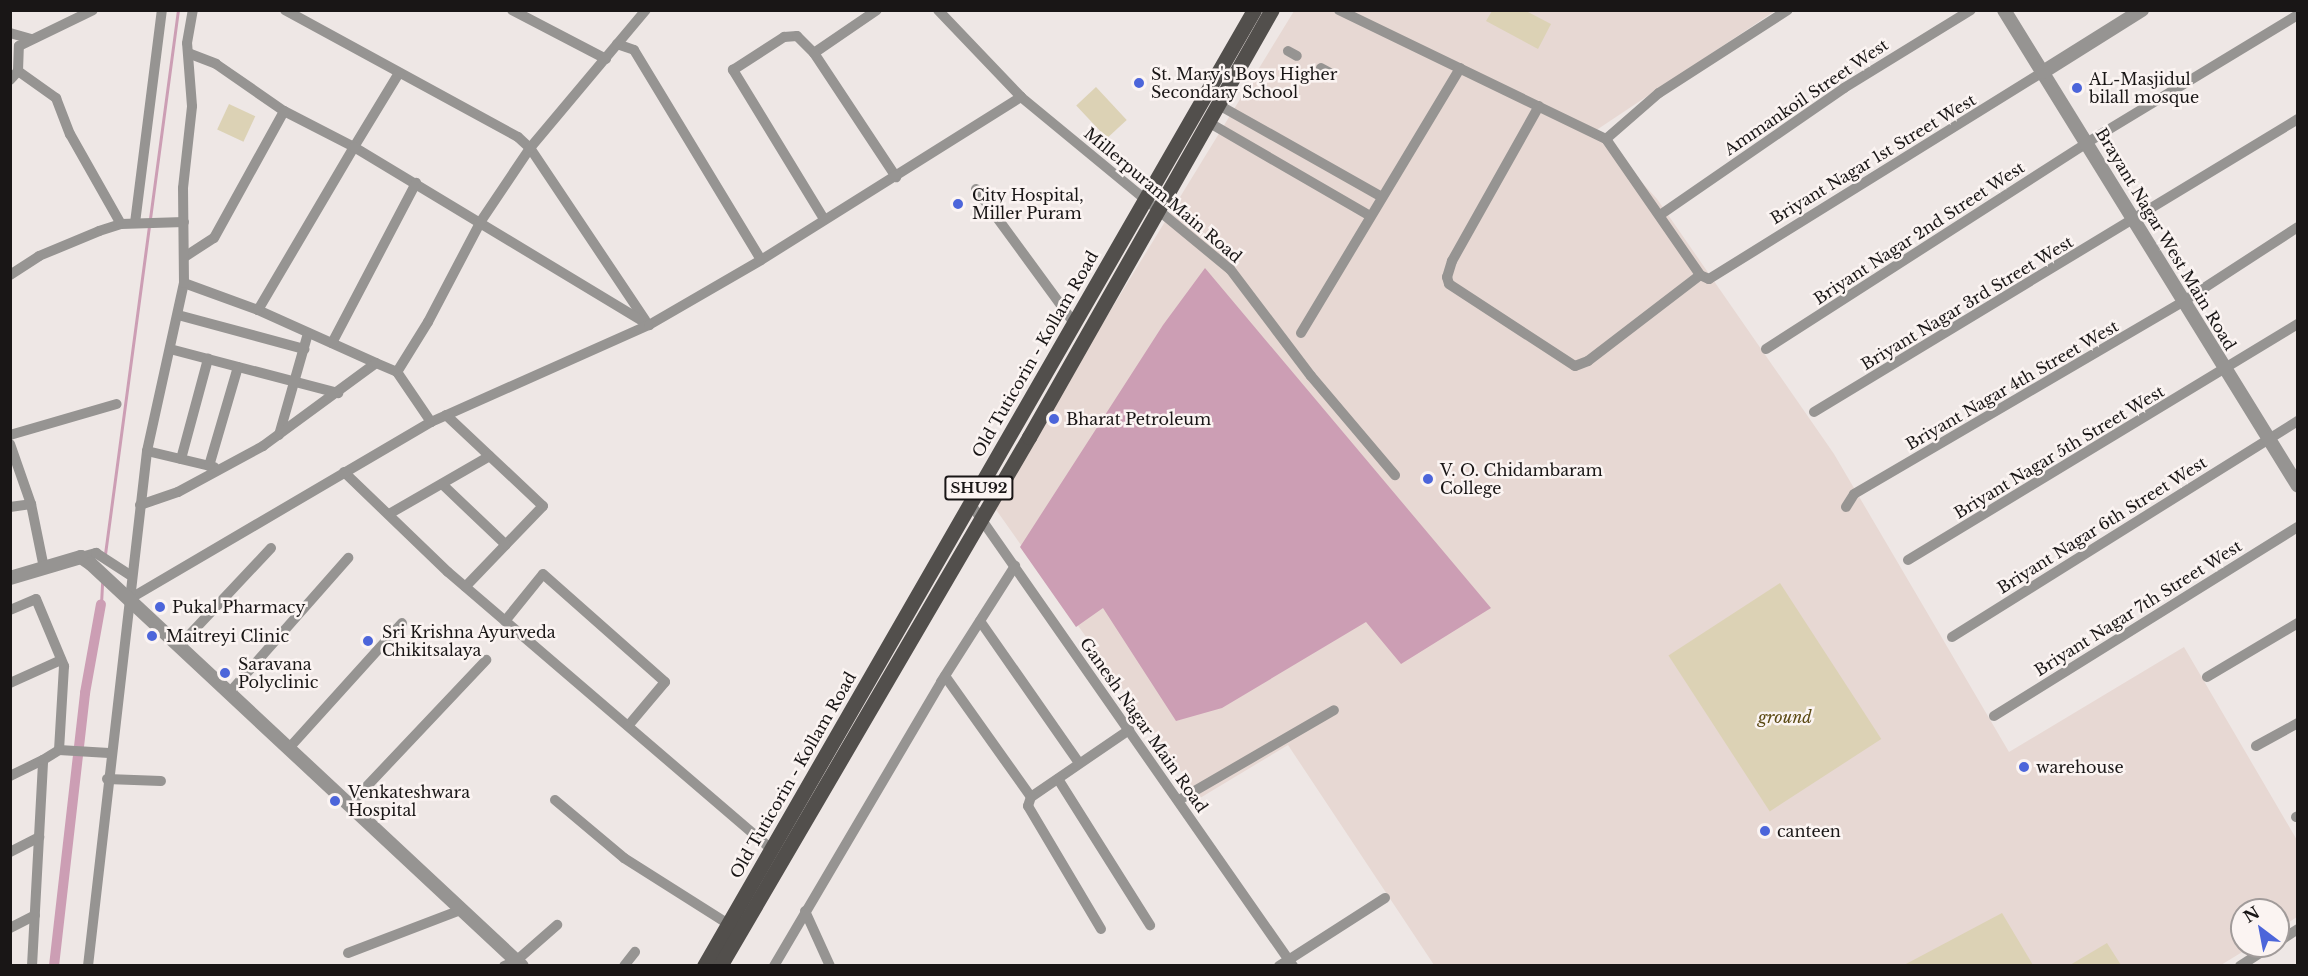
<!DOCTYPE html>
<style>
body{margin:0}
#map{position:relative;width:2308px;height:976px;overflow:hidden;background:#eee7e5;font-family:"Libre Baskerville",serif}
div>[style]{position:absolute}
.built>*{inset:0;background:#e7d8d3}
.green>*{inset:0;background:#dcd2b5;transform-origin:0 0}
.water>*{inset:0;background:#cc9eb4}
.stream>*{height:3px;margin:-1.5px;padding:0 1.5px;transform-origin:1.5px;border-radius:1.5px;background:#cc9eb4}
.canal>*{height:10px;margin:-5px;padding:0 5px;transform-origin:5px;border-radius:5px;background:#cc9eb4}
.minor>*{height:10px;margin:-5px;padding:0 5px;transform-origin:5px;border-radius:5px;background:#969492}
.tertiary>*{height:14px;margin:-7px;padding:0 7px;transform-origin:7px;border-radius:7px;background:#969492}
.primary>*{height:15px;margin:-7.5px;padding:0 7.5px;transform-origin:7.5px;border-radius:7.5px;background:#524f4c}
.dots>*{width:16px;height:16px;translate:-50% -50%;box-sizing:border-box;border:3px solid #fbf4f2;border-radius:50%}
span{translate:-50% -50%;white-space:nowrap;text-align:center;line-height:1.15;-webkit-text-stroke:5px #fbf4f2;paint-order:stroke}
.shield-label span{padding:2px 4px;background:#fbf4f2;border:2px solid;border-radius:4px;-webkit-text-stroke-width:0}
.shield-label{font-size:15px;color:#191616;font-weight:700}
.poi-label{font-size:16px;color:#191616}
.left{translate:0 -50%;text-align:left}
.street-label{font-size:16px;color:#191616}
.park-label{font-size:16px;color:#5b4a13;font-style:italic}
.frame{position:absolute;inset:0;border:12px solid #191616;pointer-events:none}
.north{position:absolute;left:2230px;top:898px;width:60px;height:60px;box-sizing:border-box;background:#fbf4f2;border:2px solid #a19b9a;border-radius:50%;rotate:328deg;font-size:16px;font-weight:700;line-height:24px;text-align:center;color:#191616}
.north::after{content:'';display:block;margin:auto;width:21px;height:27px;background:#4c65da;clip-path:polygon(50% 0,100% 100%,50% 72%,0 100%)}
</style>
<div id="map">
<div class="built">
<div style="clip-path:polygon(1294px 11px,1775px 11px,1595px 131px,1657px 199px,1834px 454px,2009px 752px,2184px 647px,2297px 840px,2297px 917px,2278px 929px,2278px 910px,2242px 910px,2242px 946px,2252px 946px,2221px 965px,1434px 965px,1288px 745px,1200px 798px,992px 504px)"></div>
</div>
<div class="green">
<div style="clip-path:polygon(1526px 11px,1551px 24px,1538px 49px,1486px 21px,1492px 11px)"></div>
<div style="left:1096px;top:87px;width:45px;height:27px;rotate:47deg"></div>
<div style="left:229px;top:104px;width:29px;height:28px;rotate:25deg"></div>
<div style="left:1780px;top:583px;width:186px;height:133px;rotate:57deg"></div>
<div style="clip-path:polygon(2002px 913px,2033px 965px,1904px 965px)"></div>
<div style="clip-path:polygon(2107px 943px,2121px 965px,2070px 965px)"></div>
</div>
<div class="water">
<div style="clip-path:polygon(1205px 268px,1491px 608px,1401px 664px,1366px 622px,1222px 708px,1176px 721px,1103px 608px,1076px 627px,1020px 547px,1163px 325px)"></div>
</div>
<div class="stream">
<div style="left:105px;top:554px;width:549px;rotate:-82.36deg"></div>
<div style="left:101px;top:604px;width:22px;rotate:-87deg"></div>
</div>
<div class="canal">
<div style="left:54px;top:966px;width:275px;rotate:-83.5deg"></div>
<div style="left:85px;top:693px;width:90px;rotate:-79.8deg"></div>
</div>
<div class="minor">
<div style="left:285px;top:10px;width:265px;rotate:28.6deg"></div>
<div style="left:518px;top:137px;width:16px;rotate:43deg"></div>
<div style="left:530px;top:148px;width:207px;rotate:56.2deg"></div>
<div style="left:512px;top:10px;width:106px;rotate:27.5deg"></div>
<div style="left:938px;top:10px;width:120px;rotate:46.3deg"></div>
<div style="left:1021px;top:97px;width:271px;rotate:39.5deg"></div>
<div style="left:1230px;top:269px;width:134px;rotate:52.9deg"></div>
<div style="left:1311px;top:376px;width:130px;rotate:49.7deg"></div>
<div style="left:1339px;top:10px;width:297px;rotate:25.8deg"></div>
<div style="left:1606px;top:139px;width:165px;rotate:55.3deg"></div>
<div style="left:1700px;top:275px;width:10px;rotate:24deg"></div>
<div style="left:1709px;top:279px;width:393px;rotate:-31.8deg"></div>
<div style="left:10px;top:33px;width:22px;rotate:16deg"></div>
<div style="left:617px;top:44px;width:18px;rotate:19deg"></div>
<div style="left:634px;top:50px;width:245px;rotate:58.8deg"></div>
<div style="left:1288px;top:51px;width:10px;rotate:29deg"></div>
<div style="left:188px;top:53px;width:30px;rotate:21deg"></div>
<div style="left:216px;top:64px;width:83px;rotate:34.7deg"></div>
<div style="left:284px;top:111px;width:79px;rotate:27.2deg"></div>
<div style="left:354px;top:147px;width:87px;rotate:-58.7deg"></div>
<div style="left:814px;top:53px;width:76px;rotate:-34.3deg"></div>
<div style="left:1321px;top:68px;width:10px;rotate:29deg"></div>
<div style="left:18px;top:71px;width:47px;rotate:35.4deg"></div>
<div style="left:56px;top:98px;width:39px;rotate:69deg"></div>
<div style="left:70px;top:134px;width:103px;rotate:60.5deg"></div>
<div style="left:10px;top:80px;width:12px;rotate:-48deg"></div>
<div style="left:18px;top:71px;width:25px;rotate:-88deg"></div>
<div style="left:19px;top:46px;width:82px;rotate:-25.9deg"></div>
<div style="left:1217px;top:104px;width:189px;rotate:29.4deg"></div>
<div style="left:1539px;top:106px;width:178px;rotate:119.3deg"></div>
<div style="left:1452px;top:261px;width:17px;rotate:107deg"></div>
<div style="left:1447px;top:277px;width:7px;rotate:74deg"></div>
<div style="left:1449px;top:284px;width:150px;rotate:33.1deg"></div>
<div style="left:1575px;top:366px;width:14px;rotate:-21deg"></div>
<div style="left:1588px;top:361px;width:141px;rotate:-37.5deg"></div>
<div style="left:1208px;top:122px;width:187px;rotate:30.1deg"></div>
<div style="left:1606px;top:139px;width:70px;rotate:-41deg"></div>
<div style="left:1659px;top:93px;width:153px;rotate:-32.8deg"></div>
<div style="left:976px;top:189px;width:166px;rotate:53.8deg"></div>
<div style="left:1660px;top:215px;width:224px;rotate:-34.6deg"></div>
<div style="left:1844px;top:88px;width:149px;rotate:-31.6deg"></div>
<div style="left:824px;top:219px;width:175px;rotate:-121.4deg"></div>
<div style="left:733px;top:70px;width:61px;rotate:-32.9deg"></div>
<div style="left:784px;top:37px;width:13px;rotate:-4deg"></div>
<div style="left:797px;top:36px;width:24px;rotate:45deg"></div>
<div style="left:814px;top:53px;width:149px;rotate:56.5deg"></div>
<div style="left:135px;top:223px;width:215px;rotate:-82.8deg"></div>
<div style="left:186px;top:256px;width:33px;rotate:-33deg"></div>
<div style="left:214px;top:238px;width:145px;rotate:-61.1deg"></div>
<div style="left:10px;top:275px;width:35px;rotate:-33deg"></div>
<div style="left:39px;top:256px;width:65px;rotate:-22.6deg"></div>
<div style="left:99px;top:231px;width:23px;rotate:-18deg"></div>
<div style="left:121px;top:224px;width:63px;rotate:-1.8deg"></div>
<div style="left:184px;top:283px;width:79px;rotate:20deg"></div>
<div style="left:258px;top:310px;width:129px;rotate:24.2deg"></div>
<div style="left:258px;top:310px;width:189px;rotate:-59.5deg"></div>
<div style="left:354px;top:147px;width:345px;rotate:31.1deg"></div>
<div style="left:178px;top:315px;width:131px;rotate:15.1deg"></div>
<div style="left:1301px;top:333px;width:309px;rotate:-59deg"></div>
<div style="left:332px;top:343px;width:181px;rotate:-62.3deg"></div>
<div style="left:170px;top:349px;width:174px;rotate:14.7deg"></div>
<div style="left:1766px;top:349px;width:383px;rotate:-32.7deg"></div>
<div style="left:2088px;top:142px;width:245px;rotate:-31.2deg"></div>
<div style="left:1814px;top:412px;width:566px;rotate:-31.19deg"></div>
<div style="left:446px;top:415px;width:133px;rotate:43.2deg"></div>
<div style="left:543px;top:506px;width:112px;rotate:133.9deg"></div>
<div style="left:431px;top:422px;width:60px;rotate:-124.2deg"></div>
<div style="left:397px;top:372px;width:59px;rotate:-58.2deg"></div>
<div style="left:428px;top:322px;width:114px;rotate:-62.3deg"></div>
<div style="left:481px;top:221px;width:88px;rotate:-56.1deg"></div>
<div style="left:530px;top:148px;width:180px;rotate:-50deg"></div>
<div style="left:10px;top:435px;width:111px;rotate:-16.2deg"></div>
<div style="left:279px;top:435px;width:106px;rotate:-74.1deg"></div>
<div style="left:10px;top:444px;width:64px;rotate:70.7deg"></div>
<div style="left:31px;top:504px;width:65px;rotate:78.5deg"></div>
<div style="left:147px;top:451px;width:69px;rotate:13.4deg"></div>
<div style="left:181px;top:459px;width:104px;rotate:-74.9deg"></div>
<div style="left:209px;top:466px;width:103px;rotate:-73.7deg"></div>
<div style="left:344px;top:472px;width:144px;rotate:43.9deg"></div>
<div style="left:448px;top:572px;width:426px;rotate:40.6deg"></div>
<div style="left:442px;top:484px;width:88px;rotate:43.6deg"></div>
<div style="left:970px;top:503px;width:565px;rotate:55.1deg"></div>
<div style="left:140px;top:505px;width:40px;rotate:-18.9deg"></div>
<div style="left:178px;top:492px;width:97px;rotate:-28.4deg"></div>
<div style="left:263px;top:446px;width:140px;rotate:-36.3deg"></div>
<div style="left:376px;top:363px;width:23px;rotate:23deg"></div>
<div style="left:10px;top:507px;width:21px;rotate:-8deg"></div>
<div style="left:1846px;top:507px;width:15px;rotate:-58deg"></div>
<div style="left:1854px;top:494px;width:382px;rotate:-30.3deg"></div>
<div style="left:2184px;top:301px;width:136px;rotate:-33deg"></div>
<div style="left:389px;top:514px;width:116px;rotate:-29.9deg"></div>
<div style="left:81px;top:557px;width:16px;rotate:-15deg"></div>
<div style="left:96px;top:553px;width:40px;rotate:32.9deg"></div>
<div style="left:1908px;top:560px;width:456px;rotate:-31.2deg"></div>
<div style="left:131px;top:598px;width:348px;rotate:-30.4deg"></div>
<div style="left:431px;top:422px;width:239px;rotate:-24deg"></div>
<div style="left:649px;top:325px;width:129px;rotate:-30.1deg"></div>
<div style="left:761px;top:260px;width:307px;rotate:-32.1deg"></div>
<div style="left:10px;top:610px;width:28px;rotate:-23deg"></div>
<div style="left:36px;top:599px;width:73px;rotate:67.3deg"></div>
<div style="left:64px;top:666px;width:84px;rotate:93.4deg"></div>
<div style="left:59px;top:750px;width:50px;rotate:3.4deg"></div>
<div style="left:505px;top:621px;width:60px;rotate:-51deg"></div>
<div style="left:543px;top:574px;width:163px;rotate:41.5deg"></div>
<div style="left:665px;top:682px;width:57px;rotate:130.1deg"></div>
<div style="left:980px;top:621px;width:173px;rotate:55.1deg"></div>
<div style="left:1952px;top:637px;width:408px;rotate:-32deg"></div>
<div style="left:180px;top:645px;width:133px;rotate:-46.8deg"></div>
<div style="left:945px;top:676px;width:148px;rotate:54.6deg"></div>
<div style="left:2207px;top:677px;width:106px;rotate:-30.7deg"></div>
<div style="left:10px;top:683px;width:56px;rotate:-24.3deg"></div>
<div style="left:230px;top:692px;width:179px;rotate:-48.6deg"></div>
<div style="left:1994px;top:716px;width:358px;rotate:-31.9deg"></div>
<div style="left:2256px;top:746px;width:48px;rotate:-28.7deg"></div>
<div style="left:290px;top:747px;width:167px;rotate:-47.9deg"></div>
<div style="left:10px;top:776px;width:37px;rotate:-26deg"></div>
<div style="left:107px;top:779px;width:54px;rotate:2.1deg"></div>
<div style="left:1058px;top:779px;width:173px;rotate:57.8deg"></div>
<div style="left:555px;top:800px;width:90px;rotate:40deg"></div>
<div style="left:624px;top:858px;width:129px;rotate:32.3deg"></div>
<div style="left:1179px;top:800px;width:179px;rotate:-30.1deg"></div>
<div style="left:351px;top:803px;width:197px;rotate:-46.6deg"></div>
<div style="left:2296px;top:817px;width:2px;rotate:-27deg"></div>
<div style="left:10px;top:852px;width:33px;rotate:-27deg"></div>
<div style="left:805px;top:911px;width:60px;rotate:65.6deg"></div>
<div style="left:10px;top:928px;width:28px;rotate:-27deg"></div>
<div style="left:1101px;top:929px;width:143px;rotate:-120.7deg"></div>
<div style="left:1028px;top:806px;width:9px;rotate:-72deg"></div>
<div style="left:1031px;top:797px;width:119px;rotate:-34.4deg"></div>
<div style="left:2278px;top:942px;width:24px;rotate:-33deg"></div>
<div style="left:348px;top:953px;width:123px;rotate:-20.9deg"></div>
<div style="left:32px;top:966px;width:206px;rotate:-86.9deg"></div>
<div style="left:43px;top:760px;width:19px;rotate:-32deg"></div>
<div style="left:88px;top:966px;width:518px;rotate:-83.46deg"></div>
<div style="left:147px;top:451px;width:172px;rotate:-77.6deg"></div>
<div style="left:184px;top:283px;width:95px;rotate:-90.6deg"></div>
<div style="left:183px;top:188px;width:82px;rotate:-83.7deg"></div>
<div style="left:192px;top:106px;width:63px;rotate:-94.5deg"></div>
<div style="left:187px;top:43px;width:34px;rotate:-80deg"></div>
<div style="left:504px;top:966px;width:13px;rotate:-23deg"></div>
<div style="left:516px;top:961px;width:55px;rotate:-41.3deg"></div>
<div style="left:624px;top:966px;width:18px;rotate:-52deg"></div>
<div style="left:774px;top:966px;width:329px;rotate:-59.5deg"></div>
<div style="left:941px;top:682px;width:138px;rotate:-57.5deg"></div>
<div style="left:1279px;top:966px;width:126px;rotate:-32.7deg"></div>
<div style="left:2240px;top:966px;width:37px;rotate:-33deg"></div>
</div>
<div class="tertiary">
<div style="left:2004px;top:10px;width:559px;rotate:58.3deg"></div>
<div style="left:2043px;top:72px;width:117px;rotate:-32.1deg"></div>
<div style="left:10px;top:578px;width:74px;rotate:-16.5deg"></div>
<div style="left:81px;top:557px;width:12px;rotate:35deg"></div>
<div style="left:91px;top:564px;width:589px;rotate:43.01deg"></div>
</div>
<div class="primary">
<div style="left:704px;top:966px;width:1103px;rotate:-60.09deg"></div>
<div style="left:720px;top:966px;width:613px;rotate:-59.71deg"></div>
<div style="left:1029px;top:437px;width:491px;rotate:-60.4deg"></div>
</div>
<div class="dots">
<div style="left:1139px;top:83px;background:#4c65da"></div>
<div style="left:2077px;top:88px;background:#4c65da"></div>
<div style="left:958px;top:204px;background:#4c65da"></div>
<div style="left:1054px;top:419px;background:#4c65da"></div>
<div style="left:1428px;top:479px;background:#4c65da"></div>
<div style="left:160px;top:607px;background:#4c65da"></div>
<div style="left:152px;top:636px;background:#4c65da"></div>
<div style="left:368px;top:641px;background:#4c65da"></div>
<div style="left:225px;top:673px;background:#4c65da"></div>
<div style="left:2024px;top:767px;background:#4c65da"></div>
<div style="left:335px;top:801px;background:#4c65da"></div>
<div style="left:1765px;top:831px;background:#4c65da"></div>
</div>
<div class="shield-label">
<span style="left:979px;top:488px">SHU92</span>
</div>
<div class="poi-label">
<span class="left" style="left:1151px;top:83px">St. Mary's Boys Higher<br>Secondary School</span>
<span class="left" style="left:2089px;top:88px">AL-Masjidul<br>bilall mosque</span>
<span class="left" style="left:972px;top:204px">City Hospital,<br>Miller Puram</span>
<span class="left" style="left:1066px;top:419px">Bharat Petroleum</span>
<span class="left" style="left:1440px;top:479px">V. O. Chidambaram<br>College</span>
<span class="left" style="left:172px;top:607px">Pukal Pharmacy</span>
<span class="left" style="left:382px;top:641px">Sri Krishna Ayurveda<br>Chikitsalaya</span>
<span class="left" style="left:166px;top:636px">Maitreyi Clinic</span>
<span class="left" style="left:238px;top:673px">Saravana<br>Polyclinic</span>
<span class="left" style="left:2036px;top:767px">warehouse</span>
<span class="left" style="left:348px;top:801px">Venkateshwara<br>Hospital</span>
<span class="left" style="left:1777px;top:831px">canteen</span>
</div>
<div class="street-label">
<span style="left:1806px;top:97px;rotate:-34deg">Ammankoil Street West</span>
<span style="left:1873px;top:159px;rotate:-31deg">Briyant Nagar 1st Street West</span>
<span style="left:1163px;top:195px;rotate:40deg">Millerpuram Main Road</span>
<span style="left:1919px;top:233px;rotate:-33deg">Briyant Nagar 2nd Street West</span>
<span style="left:2166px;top:239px;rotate:59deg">Brayant Nagar West Main Road</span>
<span style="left:1967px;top:303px;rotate:-31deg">Briyant Nagar 3rd Street West</span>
<span style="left:1035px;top:354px;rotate:-60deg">Old Tuticorin - Kollam Road</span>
<span style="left:2012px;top:385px;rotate:-30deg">Briyant Nagar 4th Street West</span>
<span style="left:2059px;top:452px;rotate:-31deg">Briyant Nagar 5th Street West</span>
<span style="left:2102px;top:525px;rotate:-32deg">Briyant Nagar 6th Street West</span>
<span style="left:2138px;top:608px;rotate:-32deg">Briyant Nagar 7th Street West</span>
<span style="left:1144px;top:725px;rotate:55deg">Ganesh Nagar Main Road</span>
<span style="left:793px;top:775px;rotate:-60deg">Old Tuticorin - Kollam Road</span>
</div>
<div class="park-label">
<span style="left:1785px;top:717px">ground</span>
</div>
<div class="frame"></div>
<div class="north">N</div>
</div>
